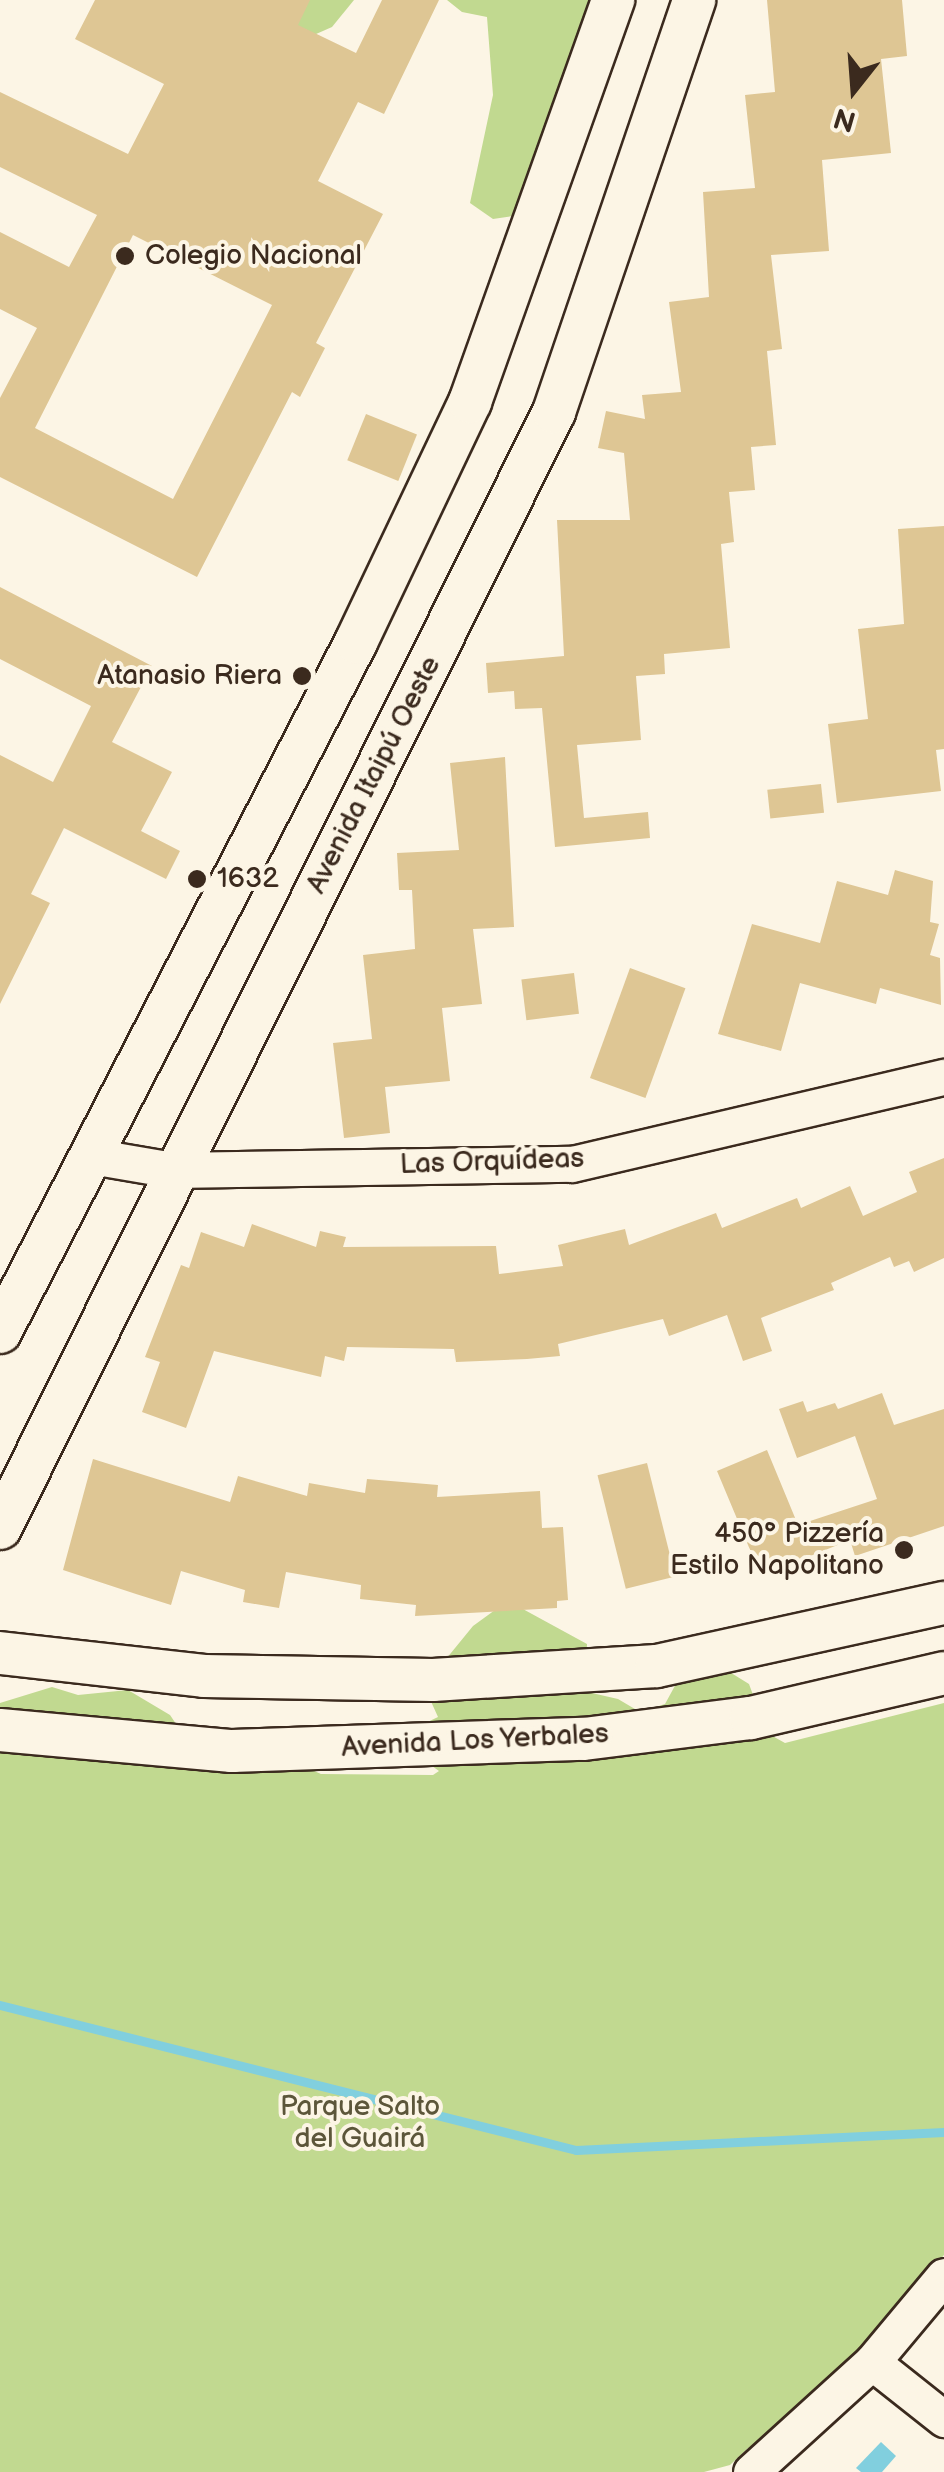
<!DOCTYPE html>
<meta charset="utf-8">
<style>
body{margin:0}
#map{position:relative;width:944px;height:2472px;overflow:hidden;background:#fcf5e5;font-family:"Balsamiq Sans",sans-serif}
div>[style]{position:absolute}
.green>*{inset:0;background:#c1d990}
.water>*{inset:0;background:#81cfde}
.stream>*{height:9px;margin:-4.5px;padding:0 4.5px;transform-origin:4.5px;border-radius:4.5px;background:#81cfde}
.building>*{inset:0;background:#dec694;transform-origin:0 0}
.roads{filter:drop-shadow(2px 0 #3b2a1e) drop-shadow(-2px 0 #3b2a1e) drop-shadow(0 2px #3b2a1e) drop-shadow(0 -2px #3b2a1e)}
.minor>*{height:35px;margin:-17.5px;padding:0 17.5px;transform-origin:17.5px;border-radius:17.5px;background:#fcf5e5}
.tertiary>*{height:42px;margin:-21px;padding:0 21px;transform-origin:21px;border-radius:21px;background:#fcf5e5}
.dots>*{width:28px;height:28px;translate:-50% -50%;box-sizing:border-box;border:5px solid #fcf5e5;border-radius:50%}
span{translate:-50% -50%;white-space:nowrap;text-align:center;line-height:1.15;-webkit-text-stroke:8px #fcf5e5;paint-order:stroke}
.poi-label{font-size:28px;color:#3b2a1e}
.left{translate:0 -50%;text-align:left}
.right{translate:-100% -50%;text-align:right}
.street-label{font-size:28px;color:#3b2a1e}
.park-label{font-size:28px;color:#5c563a}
.north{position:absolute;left:804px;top:40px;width:100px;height:100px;-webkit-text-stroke:8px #fcf5e5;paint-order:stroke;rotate:197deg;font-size:28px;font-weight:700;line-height:40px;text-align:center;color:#3b2a1e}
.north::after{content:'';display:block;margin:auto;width:35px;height:45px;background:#3b2a1e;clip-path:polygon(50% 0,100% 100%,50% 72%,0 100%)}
</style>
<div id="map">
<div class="green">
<div style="clip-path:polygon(277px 0,354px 0,332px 27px,307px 38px)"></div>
<div style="clip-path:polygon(447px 0,615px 0,519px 215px,493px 219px,470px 203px,493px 95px,487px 17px,462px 12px)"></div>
<div style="clip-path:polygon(521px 1608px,587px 1644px,586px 1668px,570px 1688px,618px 1699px,640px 1712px,665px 1704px,677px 1682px,728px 1671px,749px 1684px,767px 1733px,785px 1743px,944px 1703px,944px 2255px,772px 2457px,748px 2448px,730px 2465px,704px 2472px,0 2472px,0 1703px,52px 1687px,78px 1695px,128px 1690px,170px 1715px,199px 1758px,200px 1772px,272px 1773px,282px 1757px,321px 1774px,433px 1775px,439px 1771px,418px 1756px,415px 1728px,438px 1717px,424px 1686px,473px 1626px,495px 1610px)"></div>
</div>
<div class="water">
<div style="clip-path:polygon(881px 2442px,896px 2456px,882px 2472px,861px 2472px,856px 2468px)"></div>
</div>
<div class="stream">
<div style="left:0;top:2005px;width:594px;rotate:14.13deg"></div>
<div style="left:576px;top:2150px;width:368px;rotate:-2.8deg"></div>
</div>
<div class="building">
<div style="clip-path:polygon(evenodd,95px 0,310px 0,298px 25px,356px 53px,382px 0,439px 0,384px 114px,358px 102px,318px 181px,383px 214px,316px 343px,325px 348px,300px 397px,292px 392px,197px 577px,0 477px,0 398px,37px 328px,0 309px,0 232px,69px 267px,97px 215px,0 167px,0 92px,128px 154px,164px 84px,75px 39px,95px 0,133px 235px,272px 305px,173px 499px,35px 428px,133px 235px)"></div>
<div style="clip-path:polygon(767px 0,902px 0,907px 56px,881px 59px,891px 153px,822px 160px,829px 251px,771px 255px,782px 349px,767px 351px,776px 445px,751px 447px,755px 490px,729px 492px,734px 542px,721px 544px,730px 648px,664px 654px,665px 674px,636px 676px,641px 740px,577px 745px,584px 818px,648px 812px,650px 838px,555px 847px,542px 708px,515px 709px,514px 691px,488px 693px,486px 663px,564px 656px,557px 520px,630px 520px,624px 453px,598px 448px,606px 411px,645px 419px,642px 395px,681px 392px,669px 302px,709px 297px,703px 192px,755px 188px,745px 95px,775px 92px)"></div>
<div style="left:366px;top:414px;width:55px;height:50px;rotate:22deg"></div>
<div style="clip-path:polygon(944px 526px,944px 749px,936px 750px,941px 791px,837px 803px,828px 724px,868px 719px,858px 629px,904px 624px,898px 529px)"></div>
<div style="clip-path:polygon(0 587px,152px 666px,112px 742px,172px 772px,141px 831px,180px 851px,166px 879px,64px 828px,31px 894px,50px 903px,0 1004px,0 755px,53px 782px,91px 706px,0 659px)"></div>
<div style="clip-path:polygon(505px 757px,514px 927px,473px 929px,482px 1004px,442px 1008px,450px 1081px,385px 1087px,390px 1133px,344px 1138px,333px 1043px,372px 1039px,363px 955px,415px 949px,412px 890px,399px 890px,397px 853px,459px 850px,450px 763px)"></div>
<div style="left:821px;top:784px;width:29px;height:54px;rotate:84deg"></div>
<div style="clip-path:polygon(895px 870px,933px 881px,930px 922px,939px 924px,930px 955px,940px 958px,941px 1005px,880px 988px,876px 1004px,800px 983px,781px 1051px,718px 1034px,752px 924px,820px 943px,837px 881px,888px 895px)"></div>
<div style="left:630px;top:968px;width:59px;height:117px;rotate:20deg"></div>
<div style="left:574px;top:973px;width:41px;height:53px;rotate:83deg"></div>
<div style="clip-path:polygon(944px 1158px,944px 1258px,914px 1272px,909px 1261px,894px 1267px,890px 1257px,831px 1283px,834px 1290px,761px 1318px,772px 1351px,743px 1361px,727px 1315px,669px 1336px,663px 1319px,558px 1344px,560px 1356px,527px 1359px,456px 1362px,454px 1349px,347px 1347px,344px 1361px,325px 1356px,321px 1377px,214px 1351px,186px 1428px,142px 1412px,160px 1362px,145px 1357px,181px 1265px,189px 1268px,201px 1232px,244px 1247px,252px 1224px,316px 1247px,320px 1231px,346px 1237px,343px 1247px,496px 1246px,499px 1274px,563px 1266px,558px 1245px,625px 1229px,629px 1245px,716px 1213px,722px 1228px,797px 1198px,801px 1208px,850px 1186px,863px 1216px,917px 1192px,909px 1172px)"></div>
<div style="clip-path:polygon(882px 1393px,894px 1425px,944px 1409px,944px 1526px,855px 1556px,850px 1540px,761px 1576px,717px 1471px,767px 1450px,798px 1525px,877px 1499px,855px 1436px,797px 1458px,779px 1409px,803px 1401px,807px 1412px,835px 1403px,838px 1409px)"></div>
<div style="clip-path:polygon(93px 1459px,230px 1502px,238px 1476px,307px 1496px,309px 1483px,365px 1493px,367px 1479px,438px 1485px,437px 1497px,540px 1491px,542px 1528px,563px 1527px,568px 1600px,557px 1601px,557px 1608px,415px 1616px,416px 1605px,360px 1599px,361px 1585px,286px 1572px,279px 1608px,243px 1602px,245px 1590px,181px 1571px,171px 1605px,136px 1594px,63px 1570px)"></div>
<div style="left:647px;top:1463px;width:117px;height:51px;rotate:76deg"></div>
</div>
<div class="roads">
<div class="minor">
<div style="left:91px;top:1156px;width:83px;rotate:9.7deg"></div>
<div style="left:173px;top:1170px;width:399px;rotate:-0.9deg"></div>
<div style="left:572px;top:1164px;width:382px;rotate:-13.2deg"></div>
<div style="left:872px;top:2362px;width:92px;rotate:38.4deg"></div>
<div style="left:751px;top:2472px;width:164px;rotate:-42.3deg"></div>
<div style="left:872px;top:2362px;width:112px;rotate:-50.1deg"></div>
</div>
<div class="tertiary">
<div style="left:0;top:1332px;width:776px;rotate:-62.71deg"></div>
<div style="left:356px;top:642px;width:266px;rotate:-64.6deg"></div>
<div style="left:470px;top:402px;width:427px;rotate:-70.4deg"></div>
<div style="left:0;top:1528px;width:1246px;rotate:-63.6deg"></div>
<div style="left:554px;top:412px;width:435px;rotate:-71.2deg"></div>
<div style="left:0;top:1653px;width:205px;rotate:6.4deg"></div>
<div style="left:204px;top:1676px;width:229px;rotate:1deg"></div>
<div style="left:433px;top:1680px;width:224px;rotate:-3.6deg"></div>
<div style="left:657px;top:1666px;width:294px;rotate:-12.4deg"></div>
<div style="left:0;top:1730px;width:233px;rotate:5.2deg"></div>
<div style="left:232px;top:1751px;width:352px;rotate:-2deg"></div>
<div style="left:584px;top:1739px;width:168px;rotate:-7.2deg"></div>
<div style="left:751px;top:1718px;width:198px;rotate:-13.1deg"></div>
</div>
</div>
<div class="dots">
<div style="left:125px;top:256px;background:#3b2a1e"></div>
<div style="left:302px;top:676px;background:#3b2a1e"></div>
<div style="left:197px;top:879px;background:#3b2a1e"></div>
<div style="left:904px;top:1550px;background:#3b2a1e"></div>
</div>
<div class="poi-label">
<span class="left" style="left:145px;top:256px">Colegio Nacional</span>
<span class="right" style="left:282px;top:676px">Atanasio Riera</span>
<span class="left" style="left:217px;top:879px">1632</span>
<span class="right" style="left:884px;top:1550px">450° Pizzería<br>Estilo Napolitano</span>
</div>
<div class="street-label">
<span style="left:374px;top:775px;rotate:-63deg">Avenida Itaipú Oeste</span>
<span style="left:492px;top:1162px;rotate:-2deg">Las Orquídeas</span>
<span style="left:475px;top:1741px;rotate:-3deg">Avenida Los Yerbales</span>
</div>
<div class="park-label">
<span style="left:360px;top:2123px">Parque Salto<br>del Guairá</span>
</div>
<div class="north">N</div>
</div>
